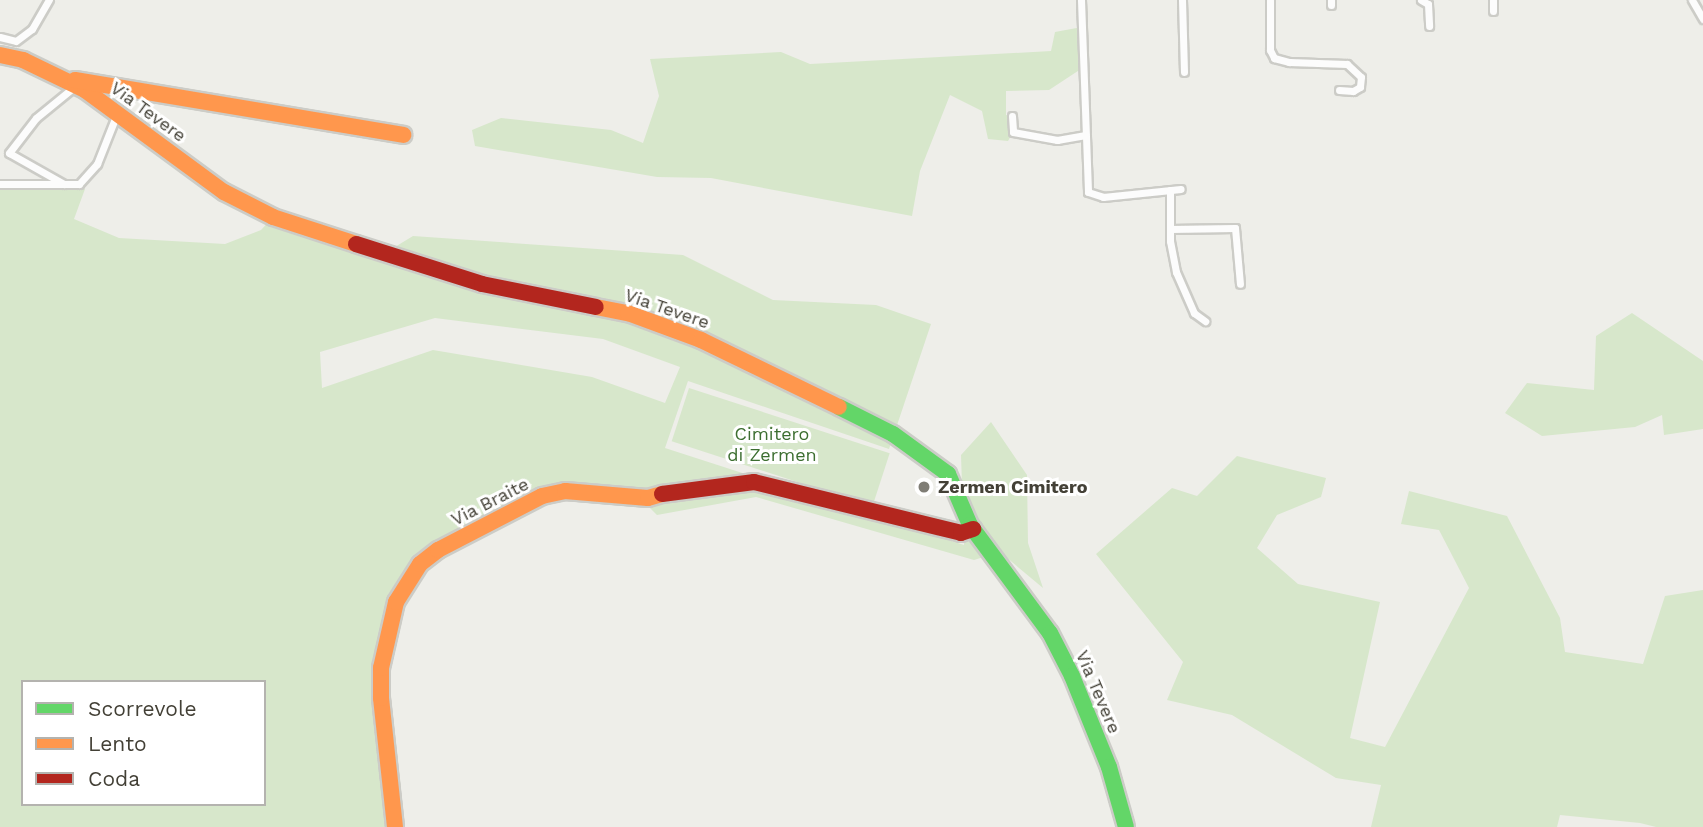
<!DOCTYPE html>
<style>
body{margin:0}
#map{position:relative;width:1703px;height:827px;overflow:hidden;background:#eeeee9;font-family:"Work Sans",sans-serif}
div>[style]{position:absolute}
.green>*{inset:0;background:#d7e7cb;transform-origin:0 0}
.roads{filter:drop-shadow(2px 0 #ccccc7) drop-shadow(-2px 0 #ccccc7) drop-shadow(0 2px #ccccc7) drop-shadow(0 -2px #ccccc7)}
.lane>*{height:7px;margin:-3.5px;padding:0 3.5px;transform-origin:3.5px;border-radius:3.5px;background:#fcfcfc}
.fast>*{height:16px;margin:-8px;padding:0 8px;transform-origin:8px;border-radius:8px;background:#63d668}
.slow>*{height:16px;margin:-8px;padding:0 8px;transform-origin:8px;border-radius:8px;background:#ff974d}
.jam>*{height:16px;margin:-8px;padding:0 8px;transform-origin:8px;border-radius:8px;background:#b3261e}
.dots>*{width:19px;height:19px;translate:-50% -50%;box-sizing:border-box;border:4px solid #fff;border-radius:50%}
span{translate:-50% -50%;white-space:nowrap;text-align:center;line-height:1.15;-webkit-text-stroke:6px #fff;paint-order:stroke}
.street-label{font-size:18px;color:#434036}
.park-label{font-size:18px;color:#3c6e30}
.poi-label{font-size:18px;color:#434036;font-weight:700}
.left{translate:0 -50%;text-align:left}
.legend{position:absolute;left:21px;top:680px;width:245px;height:126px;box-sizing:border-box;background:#fff;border:2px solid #b4b3af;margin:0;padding:9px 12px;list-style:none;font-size:21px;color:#434036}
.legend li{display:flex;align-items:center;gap:14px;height:35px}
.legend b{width:35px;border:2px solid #b4b3af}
</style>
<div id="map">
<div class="green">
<div style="clip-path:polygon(1082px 27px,1084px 67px,1049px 90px,1006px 91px,1006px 115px,1012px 116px,1013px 132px,1008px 141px,988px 139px,982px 111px,950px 95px,920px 171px,912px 216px,711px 178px,657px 177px,475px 146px,472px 130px,501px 118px,611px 130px,643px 143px,659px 96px,650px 59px,781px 52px,810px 64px,1051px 51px,1055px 32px)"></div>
<div style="clip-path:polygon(evenodd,0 189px,85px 189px,74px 219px,119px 238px,225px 244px,261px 230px,273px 217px,385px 253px,413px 236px,683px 255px,773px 300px,876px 305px,931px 324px,889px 449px,688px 381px,665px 448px,964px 545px,961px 455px,991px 422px,1027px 475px,1028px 543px,1043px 588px,1000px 552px,974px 560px,756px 497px,657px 515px,640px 498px,565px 491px,438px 550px,388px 628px,395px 827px,0 827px,0 189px,435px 318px,603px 339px,680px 367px,665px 403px,592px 377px,433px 350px,322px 388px,320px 352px,435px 318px,0 189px,23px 682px,264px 682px,264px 804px,23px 804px,23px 682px)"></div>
<div style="clip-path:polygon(1632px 313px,1703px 361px,1703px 429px,1664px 435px,1662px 415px,1635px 427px,1542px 436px,1505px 413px,1527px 383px,1594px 390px,1596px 336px)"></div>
<div style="left:689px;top:388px;width:211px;height:56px;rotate:18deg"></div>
<div style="clip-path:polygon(1237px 456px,1326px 478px,1321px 497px,1277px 515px,1257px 548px,1298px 584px,1380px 602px,1350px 738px,1385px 747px,1469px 588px,1439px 530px,1401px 524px,1409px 491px,1507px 516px,1560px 618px,1565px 652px,1643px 664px,1665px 596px,1703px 590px,1703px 827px,1656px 827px,1640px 823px,1560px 815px,1557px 827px,1371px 827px,1381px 785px,1336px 778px,1232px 715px,1167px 700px,1183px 662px,1096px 554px,1172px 488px,1197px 496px)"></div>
</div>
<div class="roads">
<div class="lane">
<div style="left:1081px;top:0;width:192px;rotate:87.9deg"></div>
<div style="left:1088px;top:192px;width:16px;rotate:18deg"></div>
<div style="left:1103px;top:197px;width:78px;rotate:-5.9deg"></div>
<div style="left:1182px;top:0;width:72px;rotate:88.4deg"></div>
<div style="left:1270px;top:0;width:50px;rotate:90deg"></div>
<div style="left:1270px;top:50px;width:9px;rotate:63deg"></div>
<div style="left:1274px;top:58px;width:16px;rotate:15deg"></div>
<div style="left:1289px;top:62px;width:58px;rotate:2deg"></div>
<div style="left:1347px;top:64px;width:19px;rotate:43deg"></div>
<div style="left:1361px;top:77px;width:10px;rotate:96deg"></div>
<div style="left:1360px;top:87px;width:8px;rotate:150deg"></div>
<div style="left:1353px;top:91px;width:14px;rotate:-176deg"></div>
<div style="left:1331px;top:0;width:5px;rotate:90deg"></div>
<div style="left:1421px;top:0;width:8px;rotate:30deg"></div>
<div style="left:1428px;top:4px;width:22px;rotate:87deg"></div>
<div style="left:1493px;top:0;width:11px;rotate:90deg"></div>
<div style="left:1692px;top:0;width:22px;rotate:60deg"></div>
<div style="left:0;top:37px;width:16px;rotate:14deg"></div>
<div style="left:16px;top:41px;width:20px;rotate:-37deg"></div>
<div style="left:32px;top:29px;width:34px;rotate:-60deg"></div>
<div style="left:1012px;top:116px;width:16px;rotate:86deg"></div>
<div style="left:1013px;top:132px;width:45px;rotate:10.3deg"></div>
<div style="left:1057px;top:140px;width:29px;rotate:-10deg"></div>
<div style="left:0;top:184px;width:79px"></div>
<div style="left:79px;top:184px;width:27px;rotate:-48deg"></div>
<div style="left:97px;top:164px;width:52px;rotate:-68.4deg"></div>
<div style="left:64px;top:184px;width:63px;rotate:-150.6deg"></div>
<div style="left:9px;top:153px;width:44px;rotate:-52.4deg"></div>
<div style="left:36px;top:118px;width:49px;rotate:-39.2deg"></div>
<div style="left:1170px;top:190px;width:51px;rotate:90deg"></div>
<div style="left:1170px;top:241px;width:32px;rotate:79deg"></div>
<div style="left:1176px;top:272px;width:45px;rotate:66.3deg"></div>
<div style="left:1194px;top:313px;width:14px;rotate:36deg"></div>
<div style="left:1170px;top:229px;width:65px;rotate:-0.9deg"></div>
<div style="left:1235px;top:228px;width:56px;rotate:84.9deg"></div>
</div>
<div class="fast">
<div style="left:839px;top:407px;width:60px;rotate:26.6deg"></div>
<div style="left:893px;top:434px;width:68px;rotate:36deg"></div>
<div style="left:948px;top:474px;width:56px;rotate:66.7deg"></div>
<div style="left:970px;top:525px;width:134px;rotate:53.5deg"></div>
<div style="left:1050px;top:633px;width:48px;rotate:62.9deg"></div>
<div style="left:1072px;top:676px;width:98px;rotate:67.9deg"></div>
<div style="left:1109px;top:767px;width:62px;rotate:74.2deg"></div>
</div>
<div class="slow">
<div style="left:0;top:55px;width:24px;rotate:12deg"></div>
<div style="left:23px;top:60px;width:69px;rotate:25.8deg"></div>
<div style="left:85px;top:90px;width:172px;rotate:36.3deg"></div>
<div style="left:224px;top:192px;width:55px;rotate:27deg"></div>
<div style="left:273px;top:217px;width:87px;rotate:18deg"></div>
<div style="left:75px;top:80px;width:333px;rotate:9.5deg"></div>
<div style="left:596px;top:307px;width:33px;rotate:11deg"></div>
<div style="left:628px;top:313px;width:78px;rotate:20.3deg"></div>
<div style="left:701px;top:340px;width:153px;rotate:25.9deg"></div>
<div style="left:395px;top:827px;width:130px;rotate:-96.2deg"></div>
<div style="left:381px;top:698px;width:30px;rotate:-90deg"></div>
<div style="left:381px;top:668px;width:68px;rotate:-77.2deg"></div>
<div style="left:396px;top:602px;width:45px;rotate:-57.7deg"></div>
<div style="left:420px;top:564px;width:23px;rotate:-38deg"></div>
<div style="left:438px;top:550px;width:117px;rotate:-27.4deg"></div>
<div style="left:542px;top:496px;width:24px;rotate:-12deg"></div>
<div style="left:565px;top:491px;width:83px;rotate:4.8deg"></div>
<div style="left:648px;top:498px;width:15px;rotate:-16deg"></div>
</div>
<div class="jam">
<div style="left:356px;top:244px;width:132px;rotate:17.6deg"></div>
<div style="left:482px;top:284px;width:116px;rotate:11.4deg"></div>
<div style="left:662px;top:494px;width:93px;rotate:-7.4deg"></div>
<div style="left:754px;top:482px;width:213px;rotate:13.8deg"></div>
<div style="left:961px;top:533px;width:13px;rotate:-18deg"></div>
</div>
</div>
<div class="dots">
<div style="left:924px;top:487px;background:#7f7d75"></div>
</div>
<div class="street-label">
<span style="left:148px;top:112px;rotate:36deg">Via Tevere</span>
<span style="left:667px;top:309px;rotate:19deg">Via Tevere</span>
<span style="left:490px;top:502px;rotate:-27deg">Via Braite</span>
<span style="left:1098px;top:692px;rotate:67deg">Via Tevere</span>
</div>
<div class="park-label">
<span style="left:772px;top:445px">Cimitero<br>di Zermen</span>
</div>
<div class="poi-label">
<span class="left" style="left:938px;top:487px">Zermen Cimitero</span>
</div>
<ul class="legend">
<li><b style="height:9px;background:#63d668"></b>Scorrevole</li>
<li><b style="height:9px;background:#ff974d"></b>Lento</li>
<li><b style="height:9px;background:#b3261e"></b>Coda</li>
</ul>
</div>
